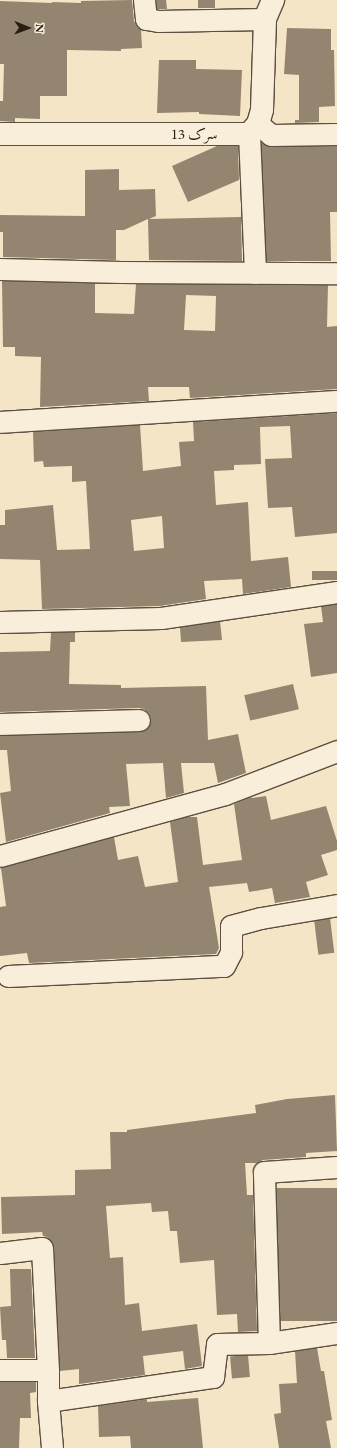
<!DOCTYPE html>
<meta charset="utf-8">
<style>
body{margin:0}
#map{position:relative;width:337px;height:1448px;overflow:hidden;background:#f4e5c6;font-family:"EB Garamond",Amiri,serif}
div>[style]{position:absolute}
.building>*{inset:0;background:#938570;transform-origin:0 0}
.roads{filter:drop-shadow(1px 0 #5c4e40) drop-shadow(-1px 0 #5c4e40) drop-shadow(0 1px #5c4e40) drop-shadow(0 -1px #5c4e40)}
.minor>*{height:21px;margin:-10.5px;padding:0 10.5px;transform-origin:10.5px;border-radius:10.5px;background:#f8eeda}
.tertiary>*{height:22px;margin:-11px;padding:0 11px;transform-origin:11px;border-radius:11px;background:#f8eeda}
span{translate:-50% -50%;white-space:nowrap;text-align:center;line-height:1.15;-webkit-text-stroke:3.5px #f8eeda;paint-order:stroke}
.street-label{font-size:15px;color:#291c13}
.north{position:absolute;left:8px;top:8px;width:40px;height:40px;-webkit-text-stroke:3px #f8eeda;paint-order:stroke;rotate:91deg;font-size:11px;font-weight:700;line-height:16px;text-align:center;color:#291c13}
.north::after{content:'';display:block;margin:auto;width:14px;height:18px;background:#291c13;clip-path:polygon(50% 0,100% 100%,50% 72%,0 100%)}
</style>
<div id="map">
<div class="building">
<div style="clip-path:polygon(132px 0,134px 21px,137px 27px,141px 29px,142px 48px,121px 49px,121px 51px,67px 50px,67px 96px,40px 96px,40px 119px,15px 118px,15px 122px,0 121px,0 101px,3px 101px,4px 64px,0 64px,0 1px,52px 3px,52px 2px,81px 3px,81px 1px)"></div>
<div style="clip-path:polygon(156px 0,166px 0,167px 9px,157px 9px)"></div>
<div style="left:198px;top:0;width:17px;height:8px"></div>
<div style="clip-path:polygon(287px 28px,331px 29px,331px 50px,334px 50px,335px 106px,319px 107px,319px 122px,295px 123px,295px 120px,299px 120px,299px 75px,284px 74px)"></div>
<div style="clip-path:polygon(159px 60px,196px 60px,196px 69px,242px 70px,240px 116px,199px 114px,199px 112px,157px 113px)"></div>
<div style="clip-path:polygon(261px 143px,271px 147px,337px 146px,337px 212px,330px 212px,331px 261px,266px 261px)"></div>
<div style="clip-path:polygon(217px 146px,238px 146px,239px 180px,188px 202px,172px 166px)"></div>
<div style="clip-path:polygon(119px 169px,119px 190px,155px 189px,156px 216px,149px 219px,241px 217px,242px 261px,149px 260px,148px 219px,124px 230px,116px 230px,116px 260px,3px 257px,3px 232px,0 232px,0 215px,85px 216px,85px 170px)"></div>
<div style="clip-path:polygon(evenodd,2px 281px,95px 283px,95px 313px,134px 314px,136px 284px,328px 285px,327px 327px,337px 326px,337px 389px,190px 398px,189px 387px,148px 387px,149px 401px,40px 407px,41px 357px,15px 356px,15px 347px,3px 347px,2px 281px,186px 295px,216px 296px,215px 331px,184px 330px,186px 295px)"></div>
<div style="clip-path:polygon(evenodd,337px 413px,337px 533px,295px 537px,292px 507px,268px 508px,265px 459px,292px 458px,290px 426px,260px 427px,261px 464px,234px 465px,234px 470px,214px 471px,216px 505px,248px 502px,251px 561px,288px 557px,291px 587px,243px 594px,242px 579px,204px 581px,206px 599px,160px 606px,42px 609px,40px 560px,0 559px,0 525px,5px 525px,5px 510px,53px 505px,57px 550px,90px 549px,86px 481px,72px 482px,72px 466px,44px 467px,43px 461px,34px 462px,33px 432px,140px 425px,143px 471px,181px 466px,179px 442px,194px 441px,193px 422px,337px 413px,162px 516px,164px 548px,134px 551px,131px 520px,162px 516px)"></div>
<div style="left:337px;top:571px;width:9px;height:25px;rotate:90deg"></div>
<div style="clip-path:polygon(337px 604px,337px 673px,311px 677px,304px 624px,323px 622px,321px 606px)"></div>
<div style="clip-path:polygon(220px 621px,222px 640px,181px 642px,180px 627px)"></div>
<div style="clip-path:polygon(75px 632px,75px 642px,70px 642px,69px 684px,121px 685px,121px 688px,206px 686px,208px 740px,238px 734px,246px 773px,218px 783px,214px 763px,181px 763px,184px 793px,166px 798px,163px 763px,126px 764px,130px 806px,109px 807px,110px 813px,6px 842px,0 793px,11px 791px,7px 750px,0 750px,0 736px,139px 732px,146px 730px,150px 725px,151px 719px,149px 713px,144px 709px,139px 708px,0 712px,0 652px,50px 651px,51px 633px)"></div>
<div style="left:293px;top:684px;width:26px;height:50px;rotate:77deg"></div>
<div style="clip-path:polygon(266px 796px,271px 820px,326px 806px,337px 841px,337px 850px,321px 855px,328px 875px,306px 882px,310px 897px,275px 903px,272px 888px,249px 892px,247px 883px,209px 887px,219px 948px,216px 954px,29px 963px,27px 953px,0 956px,0 907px,6px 906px,1px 868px,114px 837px,118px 860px,138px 856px,145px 887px,178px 882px,170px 822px,186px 817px,197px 817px,203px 865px,242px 860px,234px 804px,251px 797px,252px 798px)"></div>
<div style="left:330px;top:918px;width:35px;height:16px;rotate:83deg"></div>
<div style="clip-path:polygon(335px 1095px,337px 1151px,306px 1153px,306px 1157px,263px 1160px,257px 1163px,245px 1163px,247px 1195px,253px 1195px,257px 1331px,238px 1332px,237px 1314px,217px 1315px,214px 1260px,180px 1263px,177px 1231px,170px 1231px,168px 1211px,152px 1212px,151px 1203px,106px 1206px,110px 1258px,123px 1257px,125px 1305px,139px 1303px,142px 1331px,197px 1324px,202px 1366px,185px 1369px,183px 1351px,143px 1356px,145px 1375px,79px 1384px,79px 1369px,60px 1371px,54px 1247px,52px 1242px,47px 1237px,43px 1236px,42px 1232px,2px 1234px,1px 1197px,75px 1195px,75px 1170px,111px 1169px,110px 1132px,127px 1132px,127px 1130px,256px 1113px,255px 1105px,287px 1099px)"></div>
<div style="left:337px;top:1188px;width:133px;height:60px;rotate:90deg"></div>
<div style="clip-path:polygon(10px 1269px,31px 1269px,35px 1358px,7px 1358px,6px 1340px,2px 1340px,0 1307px,11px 1306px)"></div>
<div style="clip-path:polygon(317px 1348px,321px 1371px,324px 1371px,332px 1420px,326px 1421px,331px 1448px,279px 1448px,274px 1414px,281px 1413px,279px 1384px,297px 1383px,295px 1351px)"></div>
<div style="left:248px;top:1355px;width:22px;height:18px;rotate:85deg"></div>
<div style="clip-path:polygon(0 1382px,36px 1382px,36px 1392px,30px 1393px,31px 1418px,20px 1418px,19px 1448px,0 1448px)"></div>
<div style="clip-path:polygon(198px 1398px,203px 1448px,131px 1448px,130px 1436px,99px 1437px,98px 1406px,147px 1399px,147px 1402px)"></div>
</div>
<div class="roads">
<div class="minor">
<div style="left:144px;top:0;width:19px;rotate:84deg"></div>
<div style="left:146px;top:19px;width:12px;rotate:9deg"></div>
<div style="left:158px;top:21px;width:107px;rotate:-1.1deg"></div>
<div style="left:258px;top:124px;width:17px;rotate:40deg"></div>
<div style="left:271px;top:135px;width:66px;rotate:-0.9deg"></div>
<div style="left:249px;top:134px;width:139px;rotate:87.5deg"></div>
<div style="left:0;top:269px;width:121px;rotate:1.4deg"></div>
<div style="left:121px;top:272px;width:216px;rotate:0.3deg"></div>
<div style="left:0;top:422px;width:338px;rotate:-3.6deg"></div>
<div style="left:0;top:622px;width:161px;rotate:-1.4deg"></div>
<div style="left:161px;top:618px;width:178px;rotate:-8.4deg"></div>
<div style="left:0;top:724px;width:139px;rotate:-1.6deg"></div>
<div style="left:0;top:856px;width:233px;rotate:-15.4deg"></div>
<div style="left:225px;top:794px;width:120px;rotate:-21deg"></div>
<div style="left:8px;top:976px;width:216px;rotate:-2.7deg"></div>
<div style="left:224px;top:966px;width:16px;rotate:-63deg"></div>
<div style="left:231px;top:952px;width:26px;rotate:-90deg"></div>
<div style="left:231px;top:926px;width:31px;rotate:-15deg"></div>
<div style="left:261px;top:918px;width:77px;rotate:-9.7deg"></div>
<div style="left:0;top:1253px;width:42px;rotate:-6.8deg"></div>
<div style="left:42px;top:1248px;width:122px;rotate:87.2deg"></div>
<div style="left:48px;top:1370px;width:31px;rotate:90deg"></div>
<div style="left:48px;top:1401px;width:167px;rotate:-8.3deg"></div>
<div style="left:213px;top:1377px;width:33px;rotate:-83deg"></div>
<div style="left:217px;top:1344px;width:52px;rotate:-1.1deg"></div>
<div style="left:269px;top:1343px;width:69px;rotate:-8.4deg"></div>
<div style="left:269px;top:1343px;width:171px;rotate:-91.7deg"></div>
<div style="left:264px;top:1172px;width:73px;rotate:-3.9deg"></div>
<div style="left:0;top:1370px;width:48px"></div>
<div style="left:48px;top:1401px;width:47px;rotate:85.1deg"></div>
</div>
<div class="tertiary">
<div style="left:0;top:134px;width:249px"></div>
<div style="left:249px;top:134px;width:13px;rotate:-48deg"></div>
<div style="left:258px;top:124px;width:15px;rotate:-74deg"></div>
<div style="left:262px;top:110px;width:91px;rotate:-88.1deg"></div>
<div style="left:265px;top:19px;width:21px;rotate:-67deg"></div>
</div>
</div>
<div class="street-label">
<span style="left:194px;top:134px">سرک 13</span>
</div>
<div class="north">N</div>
</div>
